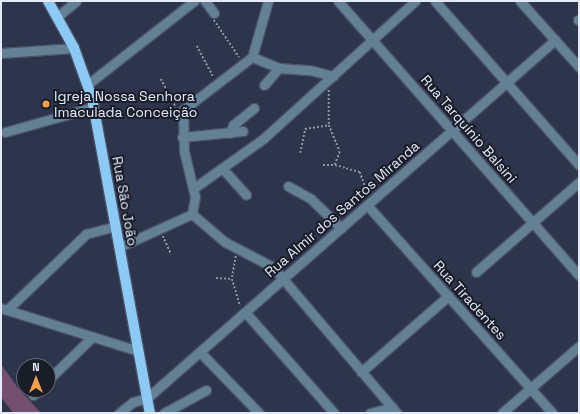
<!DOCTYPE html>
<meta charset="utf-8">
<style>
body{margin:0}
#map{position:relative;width:580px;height:414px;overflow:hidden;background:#2d354c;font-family:"Space Grotesk",sans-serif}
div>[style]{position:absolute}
.green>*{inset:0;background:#744f6f}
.path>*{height:1.5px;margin-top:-0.75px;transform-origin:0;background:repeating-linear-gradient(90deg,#8b92a5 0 2px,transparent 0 4px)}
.roads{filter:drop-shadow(1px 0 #4a5268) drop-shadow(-1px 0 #4a5268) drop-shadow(0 1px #4a5268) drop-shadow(0 -1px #4a5268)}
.minor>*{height:9px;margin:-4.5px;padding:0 4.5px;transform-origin:4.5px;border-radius:4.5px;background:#638095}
.major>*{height:10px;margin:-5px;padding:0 5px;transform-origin:5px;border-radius:5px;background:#8cc9f4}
.dots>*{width:11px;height:11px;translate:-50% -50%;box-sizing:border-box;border:2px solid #191d28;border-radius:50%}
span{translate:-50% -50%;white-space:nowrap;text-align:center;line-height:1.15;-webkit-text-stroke:4px #191d28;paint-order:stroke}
.poi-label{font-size:14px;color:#e4eaf9}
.left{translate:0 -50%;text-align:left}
.street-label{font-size:14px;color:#e4eaf9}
.frame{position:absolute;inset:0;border:2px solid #e4eaf9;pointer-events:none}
.north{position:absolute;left:16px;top:358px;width:40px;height:40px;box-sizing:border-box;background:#191d28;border:1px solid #6a6f7c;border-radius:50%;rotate:0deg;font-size:11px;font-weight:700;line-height:16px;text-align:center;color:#e4eaf9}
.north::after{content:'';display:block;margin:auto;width:14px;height:18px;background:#f8a04b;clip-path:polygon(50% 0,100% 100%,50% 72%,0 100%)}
</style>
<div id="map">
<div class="green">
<div style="clip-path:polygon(1px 364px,18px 388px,41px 413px,13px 413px,1px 397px)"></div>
</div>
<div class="path">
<div style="left:214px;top:20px;width:45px;rotate:56deg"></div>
<div style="left:197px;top:46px;width:34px;rotate:62deg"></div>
<div style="left:161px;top:79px;width:32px;rotate:62deg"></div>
<div style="left:329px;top:90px;width:35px;rotate:90deg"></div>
<div style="left:329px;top:125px;width:29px;rotate:68deg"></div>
<div style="left:340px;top:152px;width:14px;rotate:111deg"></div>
<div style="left:335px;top:165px;width:26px;rotate:16deg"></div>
<div style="left:360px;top:172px;width:24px;rotate:71deg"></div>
<div style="left:300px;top:153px;width:25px;rotate:-78deg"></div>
<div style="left:305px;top:129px;width:24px;rotate:-9deg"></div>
<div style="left:323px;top:165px;width:12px"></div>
<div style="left:163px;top:236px;width:20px;rotate:66deg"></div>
<div style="left:236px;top:256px;width:23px;rotate:100deg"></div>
<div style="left:232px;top:279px;width:28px;rotate:73deg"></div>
<div style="left:216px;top:278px;width:16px;rotate:4deg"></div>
</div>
<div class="roads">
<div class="minor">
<div style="left:205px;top:1px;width:15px;rotate:53deg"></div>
<div style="left:268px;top:1px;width:58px;rotate:105.9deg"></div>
<div style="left:252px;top:57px;width:87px;rotate:142.5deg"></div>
<div style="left:183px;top:110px;width:41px;rotate:88.6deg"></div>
<div style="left:184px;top:151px;width:47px;rotate:76.6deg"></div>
<div style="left:195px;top:197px;width:17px;rotate:100deg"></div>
<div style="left:192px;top:214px;width:43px;rotate:40.3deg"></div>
<div style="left:225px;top:242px;width:54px;rotate:27.5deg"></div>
<div style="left:273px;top:267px;width:192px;rotate:49.7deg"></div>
<div style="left:338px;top:1px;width:365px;rotate:48.7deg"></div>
<div style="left:435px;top:1px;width:218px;rotate:48.7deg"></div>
<div style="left:520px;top:1px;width:89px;rotate:48.2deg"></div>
<div style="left:57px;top:17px;width:25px;rotate:-40deg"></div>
<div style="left:578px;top:20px;width:1px"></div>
<div style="left:1px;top:53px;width:73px;rotate:-3.9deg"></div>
<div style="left:252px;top:57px;width:29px;rotate:22deg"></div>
<div style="left:279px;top:68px;width:31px;rotate:4deg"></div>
<div style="left:310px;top:70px;width:24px;rotate:15deg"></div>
<div style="left:88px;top:84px;width:135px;rotate:-38.1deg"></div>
<div style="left:264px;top:85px;width:23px;rotate:-49deg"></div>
<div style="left:5px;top:132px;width:92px;rotate:-15.7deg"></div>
<div style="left:230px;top:133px;width:9px;rotate:-69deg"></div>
<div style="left:233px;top:125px;width:27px;rotate:-39deg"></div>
<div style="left:182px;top:137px;width:61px;rotate:-5.6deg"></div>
<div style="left:222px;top:168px;width:36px;rotate:48deg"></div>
<div style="left:288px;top:186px;width:26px;rotate:29deg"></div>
<div style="left:311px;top:199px;width:42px;rotate:44deg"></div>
<div style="left:194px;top:188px;width:86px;rotate:-35.5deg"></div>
<div style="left:264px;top:138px;width:204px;rotate:-42.2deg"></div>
<div style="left:367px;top:205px;width:278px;rotate:48.3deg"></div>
<div style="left:119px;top:247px;width:80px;rotate:-24.3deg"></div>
<div style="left:476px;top:272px;width:137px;rotate:-41.1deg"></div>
<div style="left:1px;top:308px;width:144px;rotate:17.4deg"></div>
<div style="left:7px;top:310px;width:110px;rotate:-43.9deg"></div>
<div style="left:86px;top:234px;width:31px;rotate:-15deg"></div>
<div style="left:245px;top:312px;width:135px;rotate:48.6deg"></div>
<div style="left:200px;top:352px;width:85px;rotate:46deg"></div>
<div style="left:361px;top:372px;width:116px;rotate:-41.1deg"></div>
<div style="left:48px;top:380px;width:62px;rotate:-44.3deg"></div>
<div style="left:33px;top:395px;width:7px;rotate:-45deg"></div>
<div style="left:119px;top:413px;width:18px;rotate:-38deg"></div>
<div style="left:133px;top:402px;width:15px;rotate:-16deg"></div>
<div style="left:147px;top:398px;width:543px;rotate:-41.27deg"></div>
<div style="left:164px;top:413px;width:48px;rotate:-28.7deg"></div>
<div style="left:370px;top:413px;width:23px;rotate:-15deg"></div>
<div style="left:502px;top:413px;width:102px;rotate:-41deg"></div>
</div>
<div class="major">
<div style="left:48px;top:1px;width:54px;rotate:61deg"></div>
<div style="left:74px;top:48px;width:53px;rotate:70.2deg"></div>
<div style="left:92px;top:98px;width:320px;rotate:79.6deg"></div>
</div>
</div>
<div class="dots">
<div style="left:46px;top:104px;background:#f8a04b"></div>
</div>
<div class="poi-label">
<span class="left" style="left:54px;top:104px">Igreja Nossa Senhora<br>Imaculada Conceição</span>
</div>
<div class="street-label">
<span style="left:469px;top:129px;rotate:49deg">Rua Tarquínio Balsini</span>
<span style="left:125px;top:201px;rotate:80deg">Rua São João</span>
<span style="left:342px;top:209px;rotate:-41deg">Rua Almir dos Santos Miranda</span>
<span style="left:470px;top:300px;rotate:48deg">Rua Tiradentes</span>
</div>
<div class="frame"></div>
<div class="north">N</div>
</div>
